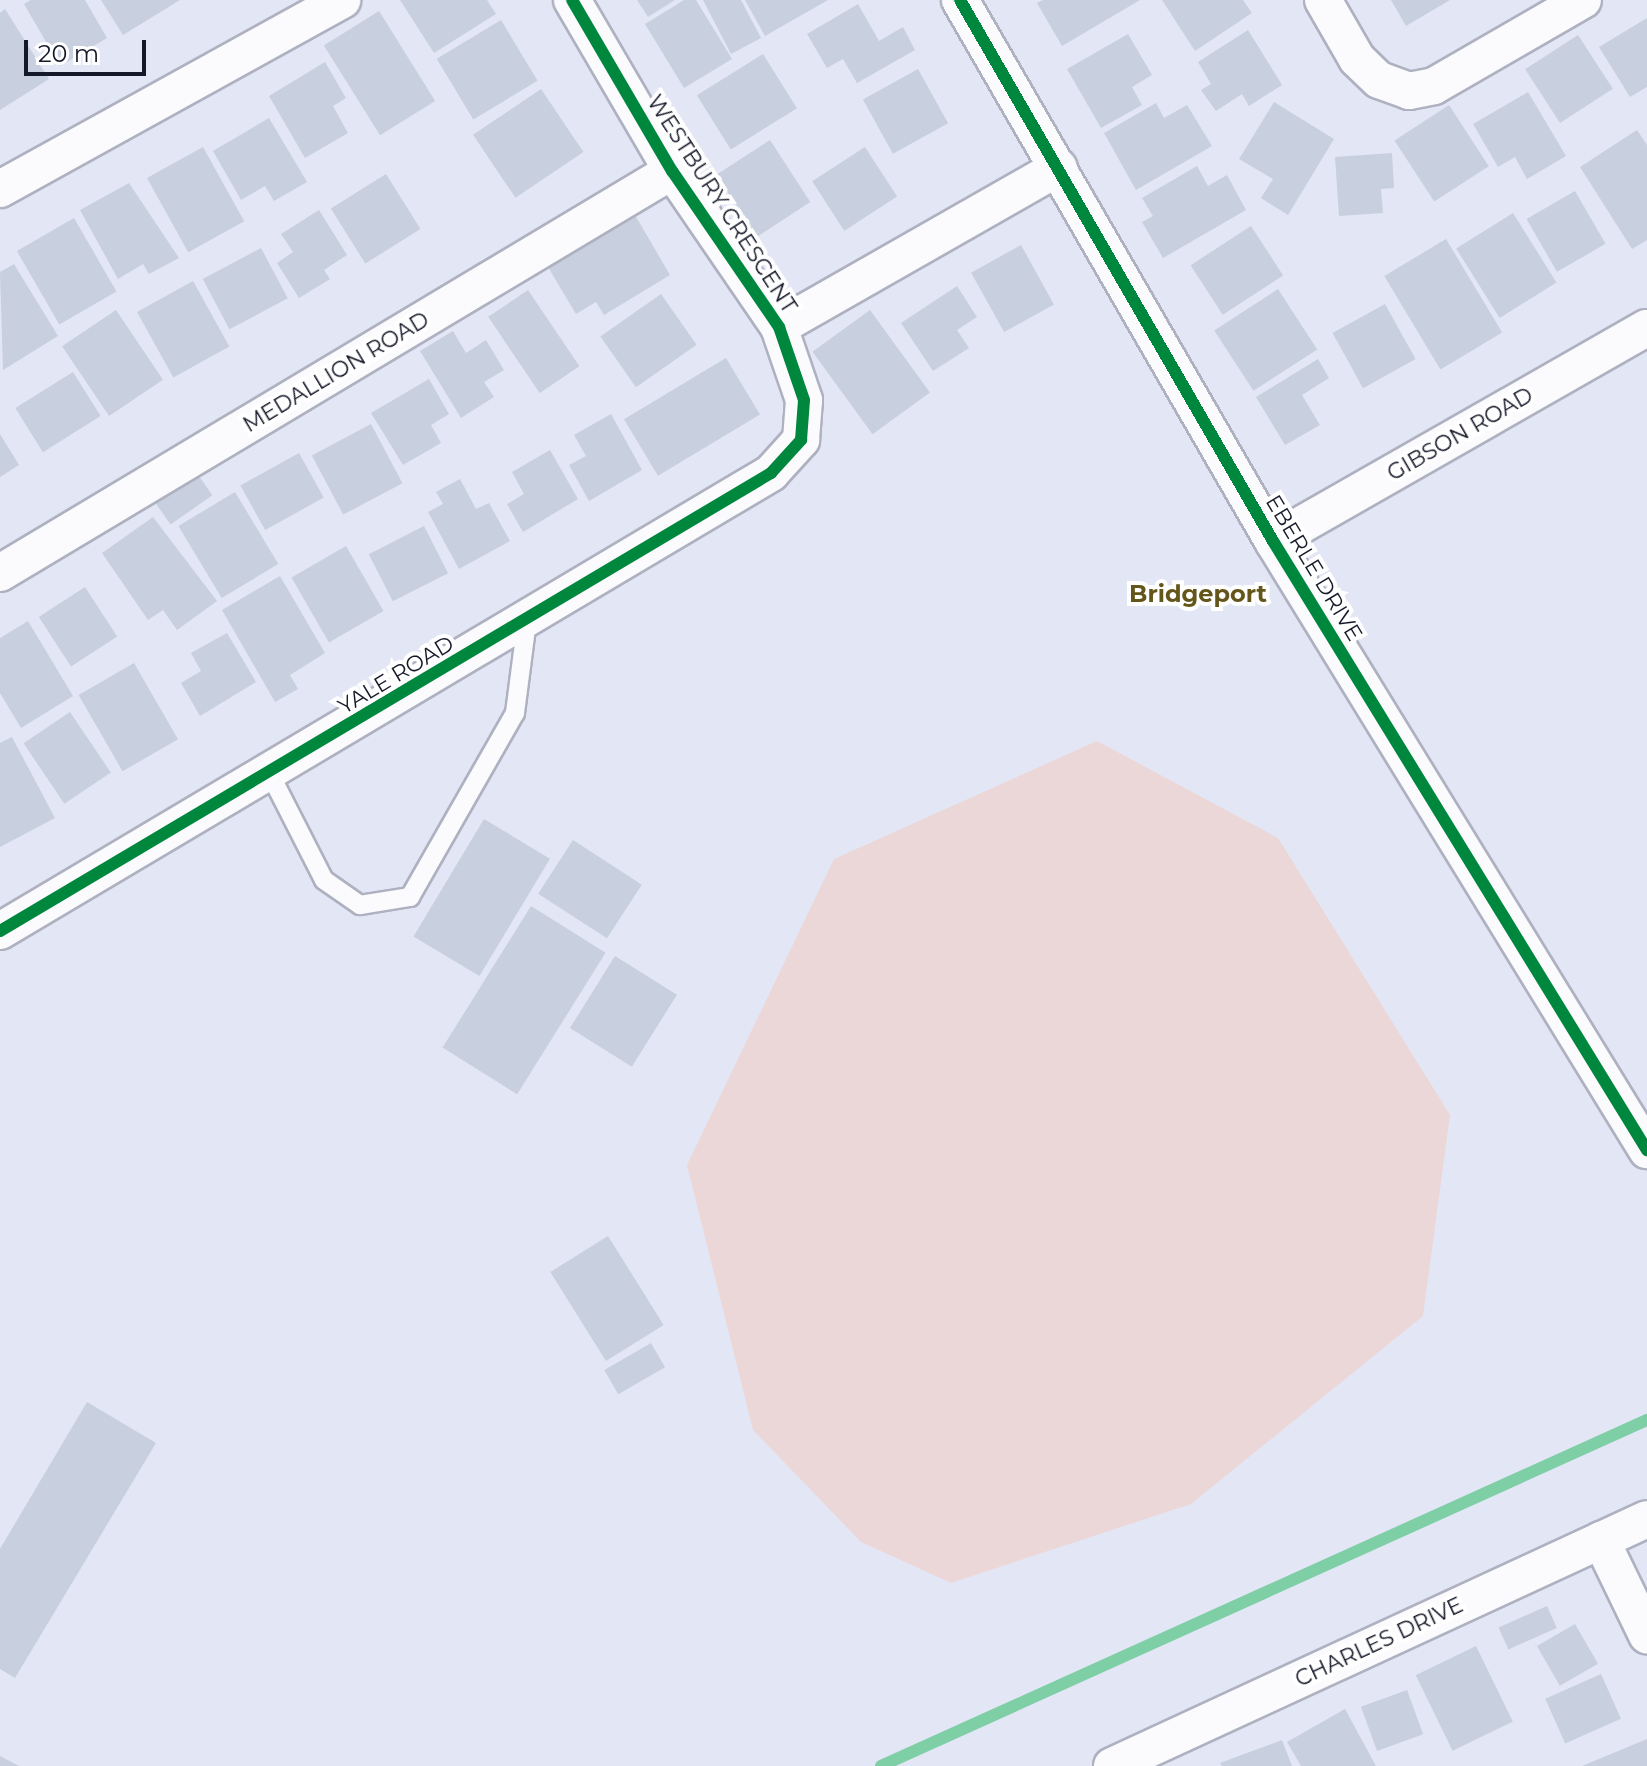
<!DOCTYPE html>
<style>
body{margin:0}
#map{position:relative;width:1647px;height:1766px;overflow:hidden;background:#e3e6f5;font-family:Montserrat,sans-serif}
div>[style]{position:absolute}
.green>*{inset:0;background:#ecd7d8}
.stream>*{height:12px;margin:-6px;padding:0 6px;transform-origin:6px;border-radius:6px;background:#7ecea6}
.building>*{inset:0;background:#c8cfde;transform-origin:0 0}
.roads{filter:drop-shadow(2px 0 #aeb1c0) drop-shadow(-2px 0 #aeb1c0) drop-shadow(0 2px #aeb1c0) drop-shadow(0 -2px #aeb1c0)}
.lane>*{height:18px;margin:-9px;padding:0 9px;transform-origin:9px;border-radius:9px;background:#fbfbfe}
.street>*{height:36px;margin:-18px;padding:0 18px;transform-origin:18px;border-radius:18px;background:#fbfbfe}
.cycleway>*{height:12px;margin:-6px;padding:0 6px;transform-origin:6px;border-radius:6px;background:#00873e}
span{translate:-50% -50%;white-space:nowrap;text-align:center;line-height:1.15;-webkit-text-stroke:8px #fff;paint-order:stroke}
.street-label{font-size:22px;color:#151828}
.neighbourhood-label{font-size:24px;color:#64561a;font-weight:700}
.scale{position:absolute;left:24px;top:40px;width:122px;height:36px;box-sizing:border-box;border:4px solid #151828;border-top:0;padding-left:10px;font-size:24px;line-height:28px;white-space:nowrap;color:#151828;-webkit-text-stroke:6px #fff;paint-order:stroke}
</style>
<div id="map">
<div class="green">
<div style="clip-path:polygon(1097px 741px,1278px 838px,1450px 1115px,1423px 1316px,1191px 1504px,951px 1583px,861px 1542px,753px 1430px,687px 1165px,834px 859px)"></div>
</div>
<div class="stream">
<div style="left:881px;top:1766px;width:841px;rotate:-24.31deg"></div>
</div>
<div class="building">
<div style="clip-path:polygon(31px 0,85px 0,107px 38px,60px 66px,24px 4px)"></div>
<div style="clip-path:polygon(101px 0,180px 0,123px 35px)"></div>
<div style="clip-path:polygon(400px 0,487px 0,496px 14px,434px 53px)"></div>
<div style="clip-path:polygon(637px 0,675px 0,648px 17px)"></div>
<div style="clip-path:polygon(684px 0,696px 0,732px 59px,684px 88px,645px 24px)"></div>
<div style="clip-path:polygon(703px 0,741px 0,761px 38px,731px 54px)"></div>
<div style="clip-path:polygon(745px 0,828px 0,765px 36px)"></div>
<div style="clip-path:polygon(1043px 0,1140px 0,1062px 46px,1037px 3px)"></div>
<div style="clip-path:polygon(1162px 0,1243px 0,1252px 13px,1195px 51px)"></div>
<div style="clip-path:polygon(1391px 0,1450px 0,1406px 26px)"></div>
<div style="clip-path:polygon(858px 4px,879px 41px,903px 27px,915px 50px,857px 83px,843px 59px,827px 68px,807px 34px)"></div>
<div style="clip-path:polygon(5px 9px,49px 79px,0 110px,0 13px)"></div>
<div style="left:379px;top:11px;width:106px;height:65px;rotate:58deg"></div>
<div style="clip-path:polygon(1647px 18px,1647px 87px,1630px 97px,1599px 47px)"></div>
<div style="left:501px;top:20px;width:71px;height:75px;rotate:59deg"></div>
<div style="clip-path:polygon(1248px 30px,1282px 85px,1249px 106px,1242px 94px,1216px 111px,1201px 90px,1211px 84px,1198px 62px)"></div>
<div style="clip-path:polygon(1128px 34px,1152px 75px,1132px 87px,1142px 105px,1101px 128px,1067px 69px)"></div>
<div style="left:1578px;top:35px;width:64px;height:63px;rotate:57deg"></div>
<div style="left:763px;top:54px;width:64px;height:78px;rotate:58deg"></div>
<div style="clip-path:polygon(325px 62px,346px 98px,333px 106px,348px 133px,305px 158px,269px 96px)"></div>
<div style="left:918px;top:69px;width:62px;height:63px;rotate:61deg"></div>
<div style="left:541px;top:89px;width:76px;height:82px;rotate:56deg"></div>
<div style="clip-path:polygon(1528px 92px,1566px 156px,1527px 179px,1515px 157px,1498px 167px,1473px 124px)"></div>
<div style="clip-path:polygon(1274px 102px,1334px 139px,1288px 215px,1261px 198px,1273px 179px,1239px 159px)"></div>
<div style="clip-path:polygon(1156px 103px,1164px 118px,1187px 105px,1212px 146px,1136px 190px,1104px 133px)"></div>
<div style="left:1449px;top:105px;width:73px;height:65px;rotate:57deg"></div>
<div style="clip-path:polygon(269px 118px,307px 182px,274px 201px,265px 186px,241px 200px,213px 151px)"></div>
<div style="clip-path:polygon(1637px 130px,1647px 145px,1647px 240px,1632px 249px,1580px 167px)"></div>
<div style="left:770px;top:140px;width:74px;height:64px;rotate:57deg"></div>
<div style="left:203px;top:147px;width:85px;height:64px;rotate:61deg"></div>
<div style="left:865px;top:147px;width:59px;height:63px;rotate:57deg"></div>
<div style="clip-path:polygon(1392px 153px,1394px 188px,1381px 189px,1383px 213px,1339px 216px,1335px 157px)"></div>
<div style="clip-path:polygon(1197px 166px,1208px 186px,1227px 175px,1246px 210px,1163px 258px,1142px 222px,1153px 216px,1142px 198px)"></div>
<div style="left:386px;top:174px;width:65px;height:65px;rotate:58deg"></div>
<div style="clip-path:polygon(129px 183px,179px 258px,149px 274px,143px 264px,118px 279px,80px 210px)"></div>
<div style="left:1575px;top:191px;width:61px;height:56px;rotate:60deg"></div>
<div style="clip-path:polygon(319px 210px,347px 255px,324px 270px,330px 279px,299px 298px,277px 263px,293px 252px,281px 234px)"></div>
<div style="left:1513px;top:213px;width:82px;height:67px;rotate:58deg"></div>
<div style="clip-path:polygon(635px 215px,670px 275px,604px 315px,596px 302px,576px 314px,548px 267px)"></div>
<div style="left:74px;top:218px;width:85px;height:66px;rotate:60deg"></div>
<div style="left:1251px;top:226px;width:59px;height:72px;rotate:57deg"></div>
<div style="left:1446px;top:239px;width:109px;height:72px;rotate:59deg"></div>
<div style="left:1021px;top:245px;width:68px;height:57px;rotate:61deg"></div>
<div style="left:261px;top:248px;width:57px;height:66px;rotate:62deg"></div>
<div style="clip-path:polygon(14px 264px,58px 336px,3px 370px,0 272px)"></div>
<div style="left:193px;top:281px;width:75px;height:64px;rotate:61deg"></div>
<div style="clip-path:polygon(957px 286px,977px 317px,957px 330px,969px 348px,933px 371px,901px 323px)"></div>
<div style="left:1278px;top:289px;width:72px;height:76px;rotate:57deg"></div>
<div style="left:528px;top:290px;width:92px;height:48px;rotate:56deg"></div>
<div style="left:661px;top:294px;width:62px;height:74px;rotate:55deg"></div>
<div style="left:1385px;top:304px;width:63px;height:60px;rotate:61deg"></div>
<div style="left:116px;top:310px;width:84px;height:65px;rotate:56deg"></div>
<div style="left:870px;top:310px;width:102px;height:71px;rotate:54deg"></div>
<div style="clip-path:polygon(453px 331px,466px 353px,486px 340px,504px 370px,484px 382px,494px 397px,461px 418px,420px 351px)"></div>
<div style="left:726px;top:358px;width:66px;height:119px;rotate:59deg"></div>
<div style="clip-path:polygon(1318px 359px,1329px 378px,1302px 395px,1320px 425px,1285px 445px,1256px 397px)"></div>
<div style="left:73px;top:372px;width:52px;height:68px;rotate:58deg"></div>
<div style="clip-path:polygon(429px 379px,449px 414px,431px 425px,441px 443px,403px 465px,371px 413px)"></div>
<div style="clip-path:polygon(611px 414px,642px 470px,589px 501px,569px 465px,586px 456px,574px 435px)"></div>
<div style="left:371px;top:424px;width:67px;height:67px;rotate:62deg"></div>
<div style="clip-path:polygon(0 434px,19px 465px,0 477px)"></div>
<div style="clip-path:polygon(550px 450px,578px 499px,523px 532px,507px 504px,524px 494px,512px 472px)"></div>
<div style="left:299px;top:453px;width:51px;height:67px;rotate:61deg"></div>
<div style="left:194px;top:469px;width:32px;height:51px;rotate:55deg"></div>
<div style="clip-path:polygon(460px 479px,476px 509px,489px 503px,510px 541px,459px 569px,428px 512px,443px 504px,436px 492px)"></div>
<div style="left:235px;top:492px;width:84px;height:66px;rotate:59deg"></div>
<div style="clip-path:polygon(153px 517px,217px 601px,177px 630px,163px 610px,148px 620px,102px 553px)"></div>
<div style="left:424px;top:526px;width:53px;height:62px;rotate:63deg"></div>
<div style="left:346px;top:546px;width:75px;height:63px;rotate:60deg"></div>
<div style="clip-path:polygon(280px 576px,325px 653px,290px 675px,298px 689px,275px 702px,222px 610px)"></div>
<div style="left:85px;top:587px;width:59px;height:55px;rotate:57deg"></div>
<div style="clip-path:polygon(28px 621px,73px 696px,21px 728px,0 693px,0 638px)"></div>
<div style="clip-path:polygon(227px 633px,256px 682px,200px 716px,181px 683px,201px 671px,191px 653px)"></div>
<div style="left:134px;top:663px;width:88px;height:64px;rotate:60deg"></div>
<div style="left:70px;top:712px;width:73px;height:56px;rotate:56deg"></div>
<div style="clip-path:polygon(12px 737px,55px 818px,0 847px,0 743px)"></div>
<div style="left:484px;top:819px;width:77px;height:137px;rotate:31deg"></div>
<div style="left:573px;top:840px;width:82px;height:64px;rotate:33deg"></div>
<div style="left:531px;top:906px;width:88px;height:167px;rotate:32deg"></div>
<div style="left:615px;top:956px;width:73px;height:85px;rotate:32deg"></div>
<div style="left:608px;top:1236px;width:105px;height:68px;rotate:58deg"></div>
<div style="left:651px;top:1343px;width:28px;height:54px;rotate:60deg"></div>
<div style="clip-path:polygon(87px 1402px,156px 1443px,15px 1678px,0 1669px,0 1549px)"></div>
<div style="left:1547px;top:1606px;width:24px;height:53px;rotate:66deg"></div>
<div style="left:1575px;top:1624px;width:46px;height:44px;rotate:60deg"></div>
<div style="left:1476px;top:1646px;width:84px;height:67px;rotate:64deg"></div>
<div style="left:1601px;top:1674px;width:49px;height:61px;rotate:66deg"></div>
<div style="left:1407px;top:1690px;width:47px;height:49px;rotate:70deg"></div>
<div style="clip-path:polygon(1345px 1709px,1376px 1766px,1301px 1766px,1287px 1742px)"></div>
<div style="clip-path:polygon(1647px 1739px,1647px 1766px,1582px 1766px)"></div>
<div style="clip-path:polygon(1282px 1740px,1292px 1766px,1222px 1766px,1220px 1763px)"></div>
<div style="clip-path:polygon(0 1756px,19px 1766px,0 1766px)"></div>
</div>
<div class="roads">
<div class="lane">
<div style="left:270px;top:774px;width:119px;rotate:63deg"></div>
<div style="left:324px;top:880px;width:44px;rotate:34.8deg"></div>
<div style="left:360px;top:905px;width:51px;rotate:-9.1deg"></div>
<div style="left:410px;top:897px;width:212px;rotate:-60.3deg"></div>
<div style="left:515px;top:713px;width:94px;rotate:-82.6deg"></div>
</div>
<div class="street">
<div style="left:960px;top:0;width:625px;rotate:59.95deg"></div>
<div style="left:1273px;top:541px;width:715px;rotate:58.45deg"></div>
<div style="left:1323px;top:0;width:68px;rotate:60deg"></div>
<div style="left:1357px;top:59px;width:30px;rotate:44deg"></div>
<div style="left:1379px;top:80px;width:32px;rotate:20deg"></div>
<div style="left:1409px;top:91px;width:25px;rotate:-11deg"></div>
<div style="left:1434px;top:86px;width:172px;rotate:-30deg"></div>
<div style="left:0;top:189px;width:391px;rotate:-28.9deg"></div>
<div style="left:779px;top:327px;width:322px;rotate:-29.7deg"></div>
<div style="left:1273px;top:541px;width:430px;rotate:-29.7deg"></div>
<div style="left:0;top:573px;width:783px;rotate:-30.89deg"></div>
<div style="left:0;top:931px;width:897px;rotate:-30.71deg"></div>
<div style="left:771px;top:473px;width:45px;rotate:-47.7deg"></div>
<div style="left:801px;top:440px;width:40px;rotate:-85.7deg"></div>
<div style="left:804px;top:400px;width:77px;rotate:-108.9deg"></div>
<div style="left:779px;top:327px;width:189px;rotate:-124.4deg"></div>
<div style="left:672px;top:171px;width:198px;rotate:-120.3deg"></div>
<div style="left:1601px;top:1540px;width:106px;rotate:64.2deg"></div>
<div style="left:1112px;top:1766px;width:589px;rotate:-24.78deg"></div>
</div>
</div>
<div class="cycleway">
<div style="left:960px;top:0;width:625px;rotate:59.95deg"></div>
<div style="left:1273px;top:541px;width:715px;rotate:58.45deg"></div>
<div style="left:0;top:931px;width:897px;rotate:-30.71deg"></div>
<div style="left:771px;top:473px;width:45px;rotate:-47.7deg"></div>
<div style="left:801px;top:440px;width:40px;rotate:-85.7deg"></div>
<div style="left:804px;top:400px;width:77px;rotate:-108.9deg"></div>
<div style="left:779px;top:327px;width:189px;rotate:-124.4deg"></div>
<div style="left:672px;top:171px;width:198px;rotate:-120.3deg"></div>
</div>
<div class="street-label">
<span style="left:722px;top:204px;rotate:57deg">WESTBURY CRESCENT</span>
<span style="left:336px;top:372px;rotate:-31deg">MEDALLION ROAD</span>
<span style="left:1460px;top:434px;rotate:-30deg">GIBSON ROAD</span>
<span style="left:1314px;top:568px;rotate:59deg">EBERLE DRIVE</span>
<span style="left:396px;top:675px;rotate:-31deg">YALE ROAD</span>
<span style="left:1379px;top:1642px;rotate:-25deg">CHARLES DRIVE</span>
</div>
<div class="neighbourhood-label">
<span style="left:1198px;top:594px">Bridgeport</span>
</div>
<div class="scale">20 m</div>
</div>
